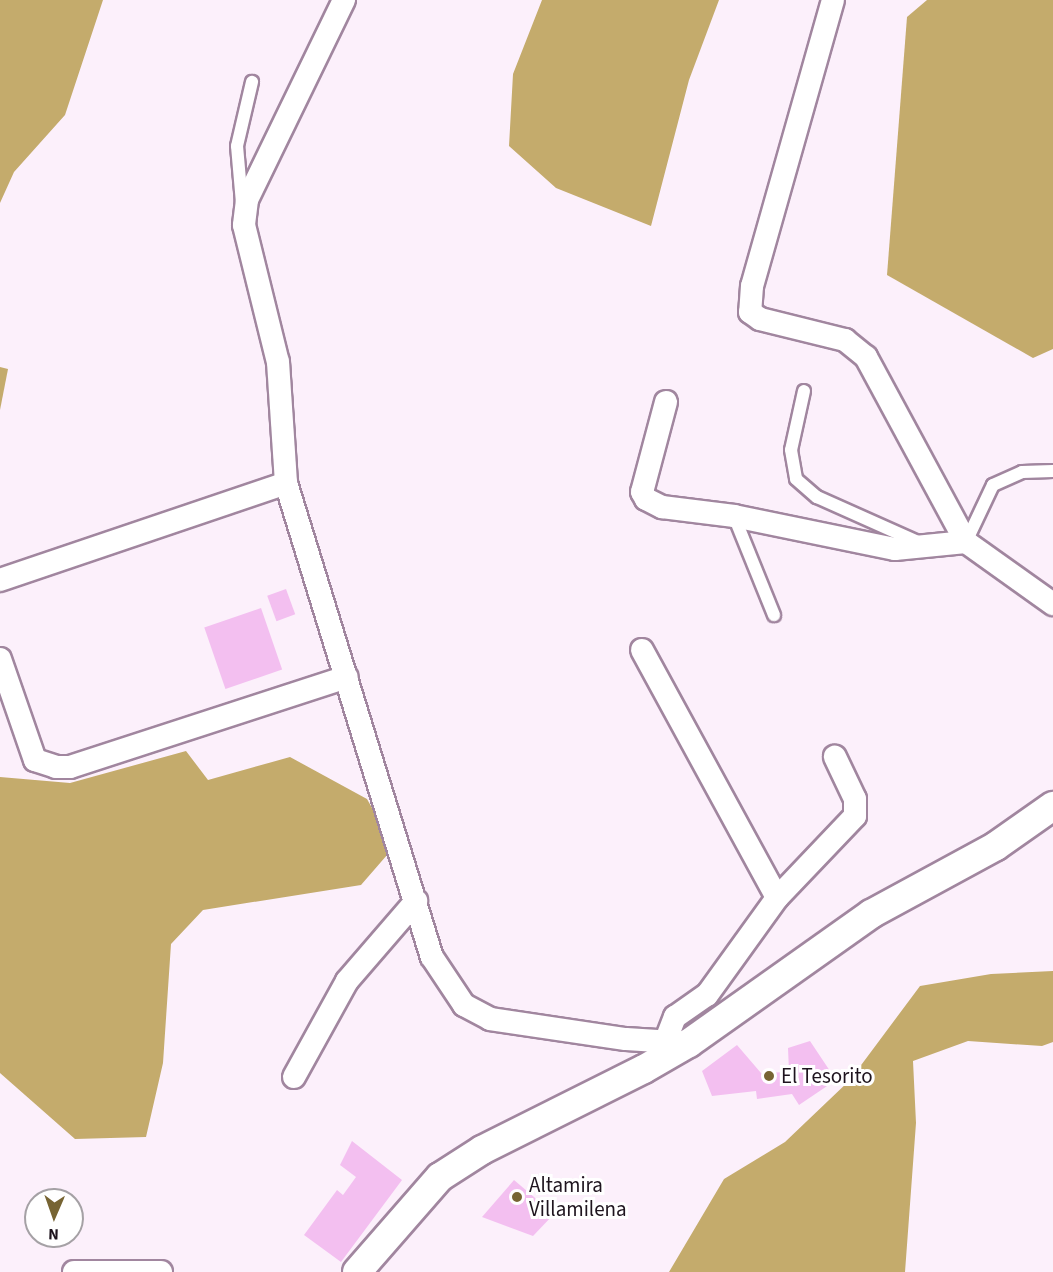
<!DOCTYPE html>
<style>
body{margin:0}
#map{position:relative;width:1053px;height:1272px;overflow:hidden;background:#fcf0fb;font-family:"Source Sans 3",sans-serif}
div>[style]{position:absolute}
.forest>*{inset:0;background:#c4ab6c}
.building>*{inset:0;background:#f3bff0;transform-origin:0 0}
.roads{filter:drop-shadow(2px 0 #a1869f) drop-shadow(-2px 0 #a1869f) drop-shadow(0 2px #a1869f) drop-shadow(0 -2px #a1869f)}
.service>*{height:12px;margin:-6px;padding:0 6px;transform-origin:6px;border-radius:6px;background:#fff}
.minor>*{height:22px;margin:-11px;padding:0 11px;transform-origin:11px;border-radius:11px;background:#fff}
.tertiary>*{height:28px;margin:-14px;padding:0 14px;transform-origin:14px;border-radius:14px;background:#fff}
.dots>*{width:16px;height:16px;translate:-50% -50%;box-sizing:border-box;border:3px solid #fff;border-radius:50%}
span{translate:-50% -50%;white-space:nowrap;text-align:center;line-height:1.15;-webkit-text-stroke:6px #fff;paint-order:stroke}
.poi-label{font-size:21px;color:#1e141e}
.left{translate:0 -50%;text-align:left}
.north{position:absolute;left:24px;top:1188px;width:60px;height:60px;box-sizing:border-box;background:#fff;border:2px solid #a5a1a5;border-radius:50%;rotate:182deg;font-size:16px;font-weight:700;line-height:24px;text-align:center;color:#1e141e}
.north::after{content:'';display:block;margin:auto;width:21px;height:27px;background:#776433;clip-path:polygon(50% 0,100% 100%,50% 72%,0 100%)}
</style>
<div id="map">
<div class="forest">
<div style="clip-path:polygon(0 0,103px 0,65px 115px,14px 172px,0 203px)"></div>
<div style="clip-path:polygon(542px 0,719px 0,689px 80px,651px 226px,556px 188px,509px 146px,513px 74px)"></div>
<div style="clip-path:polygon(927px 0,1053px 0,1053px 349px,1033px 358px,887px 275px,907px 17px)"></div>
<div style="clip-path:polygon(0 367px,8px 369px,0 410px)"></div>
<div style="clip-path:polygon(186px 751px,208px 780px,290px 757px,367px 799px,394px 847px,361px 885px,203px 910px,171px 944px,163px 1063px,146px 1137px,75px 1139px,0 1073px,0 777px,70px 783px)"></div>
<div style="clip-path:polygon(1053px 971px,1053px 1042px,1042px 1046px,968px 1041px,913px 1061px,916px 1123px,905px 1272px,669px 1272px,724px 1179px,785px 1142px,850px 1080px,920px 986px,991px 974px)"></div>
</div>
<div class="building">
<div style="left:286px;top:589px;width:27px;height:20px;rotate:70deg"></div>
<div style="left:261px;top:608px;width:65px;height:60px;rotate:71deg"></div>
<div style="clip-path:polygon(810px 1041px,836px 1080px,799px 1105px,792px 1094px,757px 1099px,756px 1091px,712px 1096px,702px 1071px,737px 1045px,761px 1073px,789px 1072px,788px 1048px)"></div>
<div style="clip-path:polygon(352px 1141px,402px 1180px,341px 1262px,304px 1235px,337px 1190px,343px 1195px,356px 1177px,340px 1165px)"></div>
<div style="clip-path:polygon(514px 1180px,554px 1214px,533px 1236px,482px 1217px)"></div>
</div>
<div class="roads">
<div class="service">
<div style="left:242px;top:203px;width:57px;rotate:-95deg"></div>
<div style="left:237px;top:146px;width:66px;rotate:-76.8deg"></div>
<div style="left:804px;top:391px;width:60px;rotate:102.4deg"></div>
<div style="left:791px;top:450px;width:29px;rotate:80deg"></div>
<div style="left:796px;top:479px;width:28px;rotate:41deg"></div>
<div style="left:817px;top:497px;width:111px;rotate:24deg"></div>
<div style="left:734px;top:516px;width:107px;rotate:68deg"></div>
<div style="left:966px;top:542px;width:63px;rotate:-64.7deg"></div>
<div style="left:993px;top:485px;width:32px;rotate:-24deg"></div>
<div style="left:1022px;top:472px;width:31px;rotate:-2deg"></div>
</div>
<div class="minor">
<div style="left:344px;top:0;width:222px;rotate:115.9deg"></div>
<div style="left:247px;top:200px;width:25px;rotate:97deg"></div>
<div style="left:244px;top:225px;width:141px;rotate:76.1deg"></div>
<div style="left:278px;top:362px;width:121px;rotate:86.2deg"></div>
<div style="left:286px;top:483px;width:496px;rotate:72.9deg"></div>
<div style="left:432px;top:957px;width:58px;rotate:56.3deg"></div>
<div style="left:464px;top:1005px;width:30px;rotate:28deg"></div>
<div style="left:490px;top:1019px;width:137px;rotate:8.4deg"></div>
<div style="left:626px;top:1039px;width:63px;rotate:3.6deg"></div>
<div style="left:833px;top:0;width:297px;rotate:105.8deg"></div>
<div style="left:752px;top:286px;width:26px;rotate:94deg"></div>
<div style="left:750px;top:312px;width:12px;rotate:35deg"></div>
<div style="left:760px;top:319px;width:88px;rotate:13.9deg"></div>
<div style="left:845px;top:340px;width:27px;rotate:39deg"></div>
<div style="left:866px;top:357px;width:210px;rotate:61.6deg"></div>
<div style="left:966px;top:542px;width:107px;rotate:35.5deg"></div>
<div style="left:666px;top:402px;width:93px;rotate:104.9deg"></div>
<div style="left:642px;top:492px;width:8px;rotate:60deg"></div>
<div style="left:646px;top:499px;width:18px;rotate:27deg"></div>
<div style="left:662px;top:507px;width:73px;rotate:7.1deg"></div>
<div style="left:734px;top:516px;width:164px;rotate:11.6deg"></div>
<div style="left:895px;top:549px;width:71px;rotate:-5.6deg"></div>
<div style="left:0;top:580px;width:302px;rotate:-18.7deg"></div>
<div style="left:642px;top:650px;width:282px;rotate:61.4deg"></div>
<div style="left:0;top:659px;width:107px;rotate:70.9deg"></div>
<div style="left:35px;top:760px;width:22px;rotate:18deg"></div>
<div style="left:56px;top:767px;width:14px"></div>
<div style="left:70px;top:767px;width:291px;rotate:-18deg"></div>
<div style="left:666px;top:1040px;width:25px;rotate:-69deg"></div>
<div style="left:675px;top:1017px;width:39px;rotate:-35deg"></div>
<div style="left:707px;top:995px;width:120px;rotate:-54.2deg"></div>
<div style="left:777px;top:898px;width:113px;rotate:-46.4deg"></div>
<div style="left:855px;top:816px;width:17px;rotate:-90deg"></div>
<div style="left:855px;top:799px;width:47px;rotate:-115.5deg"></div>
<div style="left:294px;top:1077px;width:110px;rotate:-61.1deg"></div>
<div style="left:347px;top:981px;width:106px;rotate:-49.2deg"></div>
<div style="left:74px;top:1272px;width:87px"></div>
</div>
<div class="tertiary">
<div style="left:357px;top:1272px;width:126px;rotate:-48.9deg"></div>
<div style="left:440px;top:1177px;width:50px;rotate:-32.7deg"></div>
<div style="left:482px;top:1150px;width:181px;rotate:-26.6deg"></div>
<div style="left:644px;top:1069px;width:52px;rotate:-30deg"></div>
<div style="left:689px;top:1043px;width:223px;rotate:-35.3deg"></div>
<div style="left:871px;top:914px;width:142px;rotate:-28.5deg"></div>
<div style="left:996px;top:846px;width:70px;rotate:-35.1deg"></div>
</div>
</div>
<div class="dots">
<div style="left:769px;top:1076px;background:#776433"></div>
<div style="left:517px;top:1197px;background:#776433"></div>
</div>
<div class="poi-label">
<span class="left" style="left:781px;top:1076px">El Tesorito</span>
<span class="left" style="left:529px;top:1197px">Altamira<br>Villamilena</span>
</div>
<div class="north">N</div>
</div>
